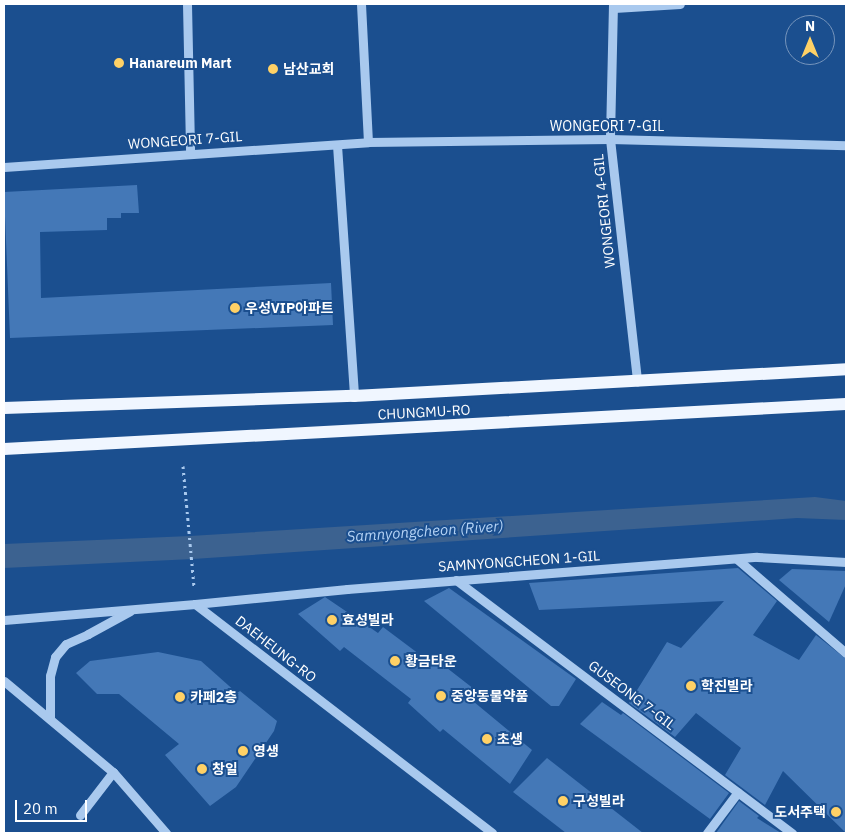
<!DOCTYPE html>
<meta charset="utf-8">
<style>
body{margin:0}
#map{position:relative;width:850px;height:837px;overflow:hidden;background:#1b4f8f;font-family:"IBM Plex Sans","Noto Sans KR",sans-serif}
div>[style]{position:absolute}
.water>*{inset:0;background:#3c6290}
.building>*{inset:0;background:#4478b7}
.path>*{height:3px;margin-top:-1.5px;transform-origin:0;background:repeating-linear-gradient(90deg,#a9c9ee 0 2.5px,transparent 0 6.5px)}
.minor>*{height:9px;margin:-4.5px;padding:0 4.5px;transform-origin:4.5px;border-radius:4.5px;background:#a9c9ee}
.major>*{height:12px;margin:-6px;padding:0 6px;transform-origin:6px;border-radius:6px;background:#f0f6ff}
.dots>*{width:14px;height:14px;translate:-50% -50%;box-sizing:border-box;border:2px solid #1b4f8f;border-radius:50%}
span{translate:-50% -50%;white-space:nowrap;text-align:center;line-height:1.15;-webkit-text-stroke:4px #1b4f8f;paint-order:stroke}
.poi-label{font-size:14px;color:#fff;font-weight:700}
.left{translate:0 -50%;text-align:left}
.right{translate:-100% -50%;text-align:right}
.street-label{font-size:14px;color:#fff}
.water-label{font-size:15px;color:#b5d3f5;font-style:italic}
.frame{position:absolute;inset:0;border:5px solid #fff;pointer-events:none}
.north{position:absolute;left:785px;top:15px;width:50px;height:50px;box-sizing:border-box;background:#1b4f8f;border:1px solid #7695bc;border-radius:50%;rotate:0deg;font-size:14px;font-weight:700;line-height:20px;text-align:center;color:#fff}
.north::after{content:'';display:block;margin:auto;width:18px;height:22px;background:#ffd166;clip-path:polygon(50% 0,100% 100%,50% 72%,0 100%)}
.scale{position:absolute;left:15px;top:800px;width:72px;height:22px;box-sizing:border-box;border:2px solid #fff;border-top:0;padding-left:6px;font-size:15px;line-height:18px;white-space:nowrap;color:#fff;-webkit-text-stroke:4px #1b4f8f;paint-order:stroke}
</style>
<div id="map">
<div class="water">
<div style="clip-path:polygon(815px 497px,846px 501px,846px 520px,797px 518px,193px 559px,4px 568px,4px 544px,190px 536px)"></div>
</div>
<div class="building">
<div style="clip-path:polygon(137px 185px,139px 213px,121px 213px,121px 218px,107px 218px,107px 230px,40px 232px,41px 298px,331px 283px,333px 325px,10px 338px,4px 192px)"></div>
<div style="clip-path:polygon(738px 568px,777px 601px,753px 635px,799px 660px,816px 635px,846px 659px,846px 833px,783px 771px,765px 805px,725px 775px,741px 748px,696px 713px,675px 737px,629px 703px,667px 642px,681px 648px,724px 601px,539px 610px,529px 583px)"></div>
<div style="clip-path:polygon(792px 569px,846px 571px,846px 584px,829px 622px,779px 580px)"></div>
<div style="clip-path:polygon(449px 588px,576px 679px,559px 706px,551px 706px,424px 601px)"></div>
<div style="clip-path:polygon(325px 597px,378px 633px,383px 627px,435px 666px,438px 661px,474px 689px,468px 697px,532px 750px,510px 784px,443px 729px,440px 732px,408px 703px,411px 699px,344px 647px,340px 651px,298px 614px)"></div>
<div style="clip-path:polygon(158px 652px,201px 661px,237px 693px,240px 691px,277px 721px,274px 731px,236px 787px,210px 806px,165px 755px,179px 744px,119px 694px,97px 694px,76px 673px,90px 661px)"></div>
<div style="clip-path:polygon(602px 702px,621px 715px,623px 713px,729px 793px,710px 819px,580px 724px)"></div>
<div style="clip-path:polygon(547px 758px,643px 833px,566px 833px,513px 792px)"></div>
<div style="clip-path:polygon(739px 801px,759px 816px,757px 818px,781px 833px,716px 833px)"></div>
</div>
<div class="path">
<div style="left:183px;top:466px;width:121px;rotate:84.8deg"></div>
</div>
<div class="minor">
<div style="left:187px;top:4px;width:149px;rotate:88.8deg"></div>
<div style="left:361px;top:4px;width:138px;rotate:87.1deg"></div>
<div style="left:613px;top:4px;width:135px;rotate:91.3deg"></div>
<div style="left:610px;top:139px;width:244px;rotate:83.6deg"></div>
<div style="left:614px;top:8px;width:66px;rotate:-3.5deg"></div>
<div style="left:337px;top:145px;width:252px;rotate:86.1deg"></div>
<div style="left:4px;top:167px;width:365px;rotate:-3.9deg"></div>
<div style="left:368px;top:142px;width:242px;rotate:-0.7deg"></div>
<div style="left:610px;top:139px;width:236px;rotate:1.5deg"></div>
<div style="left:737px;top:559px;width:144px;rotate:40.8deg"></div>
<div style="left:456px;top:580px;width:421px;rotate:37deg"></div>
<div style="left:195px;top:604px;width:153px;rotate:-5.6deg"></div>
<div style="left:347px;top:589px;width:411px;rotate:-4.5deg"></div>
<div style="left:757px;top:557px;width:89px;rotate:3.2deg"></div>
<div style="left:4px;top:620px;width:192px;rotate:-4.8deg"></div>
<div style="left:195px;top:604px;width:375px;rotate:37.6deg"></div>
<div style="left:4px;top:681px;width:142px;rotate:39.9deg"></div>
<div style="left:113px;top:772px;width:81px;rotate:49deg"></div>
<div style="left:50px;top:719px;width:43px;rotate:-90deg"></div>
<div style="left:50px;top:676px;width:20px;rotate:-75deg"></div>
<div style="left:55px;top:657px;width:17px;rotate:-50deg"></div>
<div style="left:66px;top:644px;width:24px;rotate:-24deg"></div>
<div style="left:88px;top:634px;width:48px;rotate:-28.7deg"></div>
<div style="left:80px;top:815px;width:54px;rotate:-52.5deg"></div>
<div style="left:707px;top:833px;width:51px;rotate:-52.9deg"></div>
</div>
<div class="major">
<div style="left:4px;top:408px;width:350px;rotate:-2deg"></div>
<div style="left:354px;top:396px;width:493px;rotate:-3.1deg"></div>
<div style="left:4px;top:449px;width:843px;rotate:-3.06deg"></div>
</div>
<div class="dots">
<div style="left:119px;top:63px;background:#ffd166"></div>
<div style="left:273px;top:69px;background:#ffd166"></div>
<div style="left:235px;top:308px;background:#ffd166"></div>
<div style="left:332px;top:620px;background:#ffd166"></div>
<div style="left:395px;top:661px;background:#ffd166"></div>
<div style="left:691px;top:686px;background:#ffd166"></div>
<div style="left:441px;top:696px;background:#ffd166"></div>
<div style="left:180px;top:697px;background:#ffd166"></div>
<div style="left:487px;top:739px;background:#ffd166"></div>
<div style="left:243px;top:751px;background:#ffd166"></div>
<div style="left:202px;top:769px;background:#ffd166"></div>
<div style="left:563px;top:801px;background:#ffd166"></div>
<div style="left:836px;top:812px;background:#ffd166"></div>
</div>
<div class="poi-label">
<span class="left" style="left:129px;top:63px">Hanareum Mart</span>
<span class="left" style="left:283px;top:69px">남산교회</span>
<span class="left" style="left:245px;top:308px">우성VIP아파트</span>
<span class="left" style="left:342px;top:620px">효성빌라</span>
<span class="left" style="left:405px;top:661px">황금타운</span>
<span class="left" style="left:701px;top:686px">학진빌라</span>
<span class="left" style="left:451px;top:696px">중앙동물약품</span>
<span class="left" style="left:190px;top:697px">카페2층</span>
<span class="left" style="left:497px;top:739px">초생</span>
<span class="left" style="left:253px;top:751px">영생</span>
<span class="left" style="left:212px;top:769px">창일</span>
<span class="left" style="left:573px;top:801px">구성빌라</span>
<span class="right" style="left:826px;top:812px">도서주택</span>
</div>
<div class="street-label">
<span style="left:607px;top:126px">WONGEORI 7-GIL</span>
<span style="left:185px;top:140px;rotate:-4deg">WONGEORI 7-GIL</span>
<span style="left:604px;top:211px;rotate:-96deg">WONGEORI 4-GIL</span>
<span style="left:424px;top:412px;rotate:-3deg">CHUNGMU-RO</span>
<span style="left:519px;top:561px;rotate:-4deg">SAMNYONGCHEON 1-GIL</span>
<span style="left:276px;top:649px;rotate:38deg">DAEHEUNG-RO</span>
<span style="left:632px;top:695px;rotate:37deg">GUSEONG 7-GIL</span>
</div>
<div class="water-label">
<span style="left:425px;top:531px;rotate:-4deg">Samnyongcheon (River)</span>
</div>
<div class="frame"></div>
<div class="north">N</div>
<div class="scale">20 m</div>
</div>
